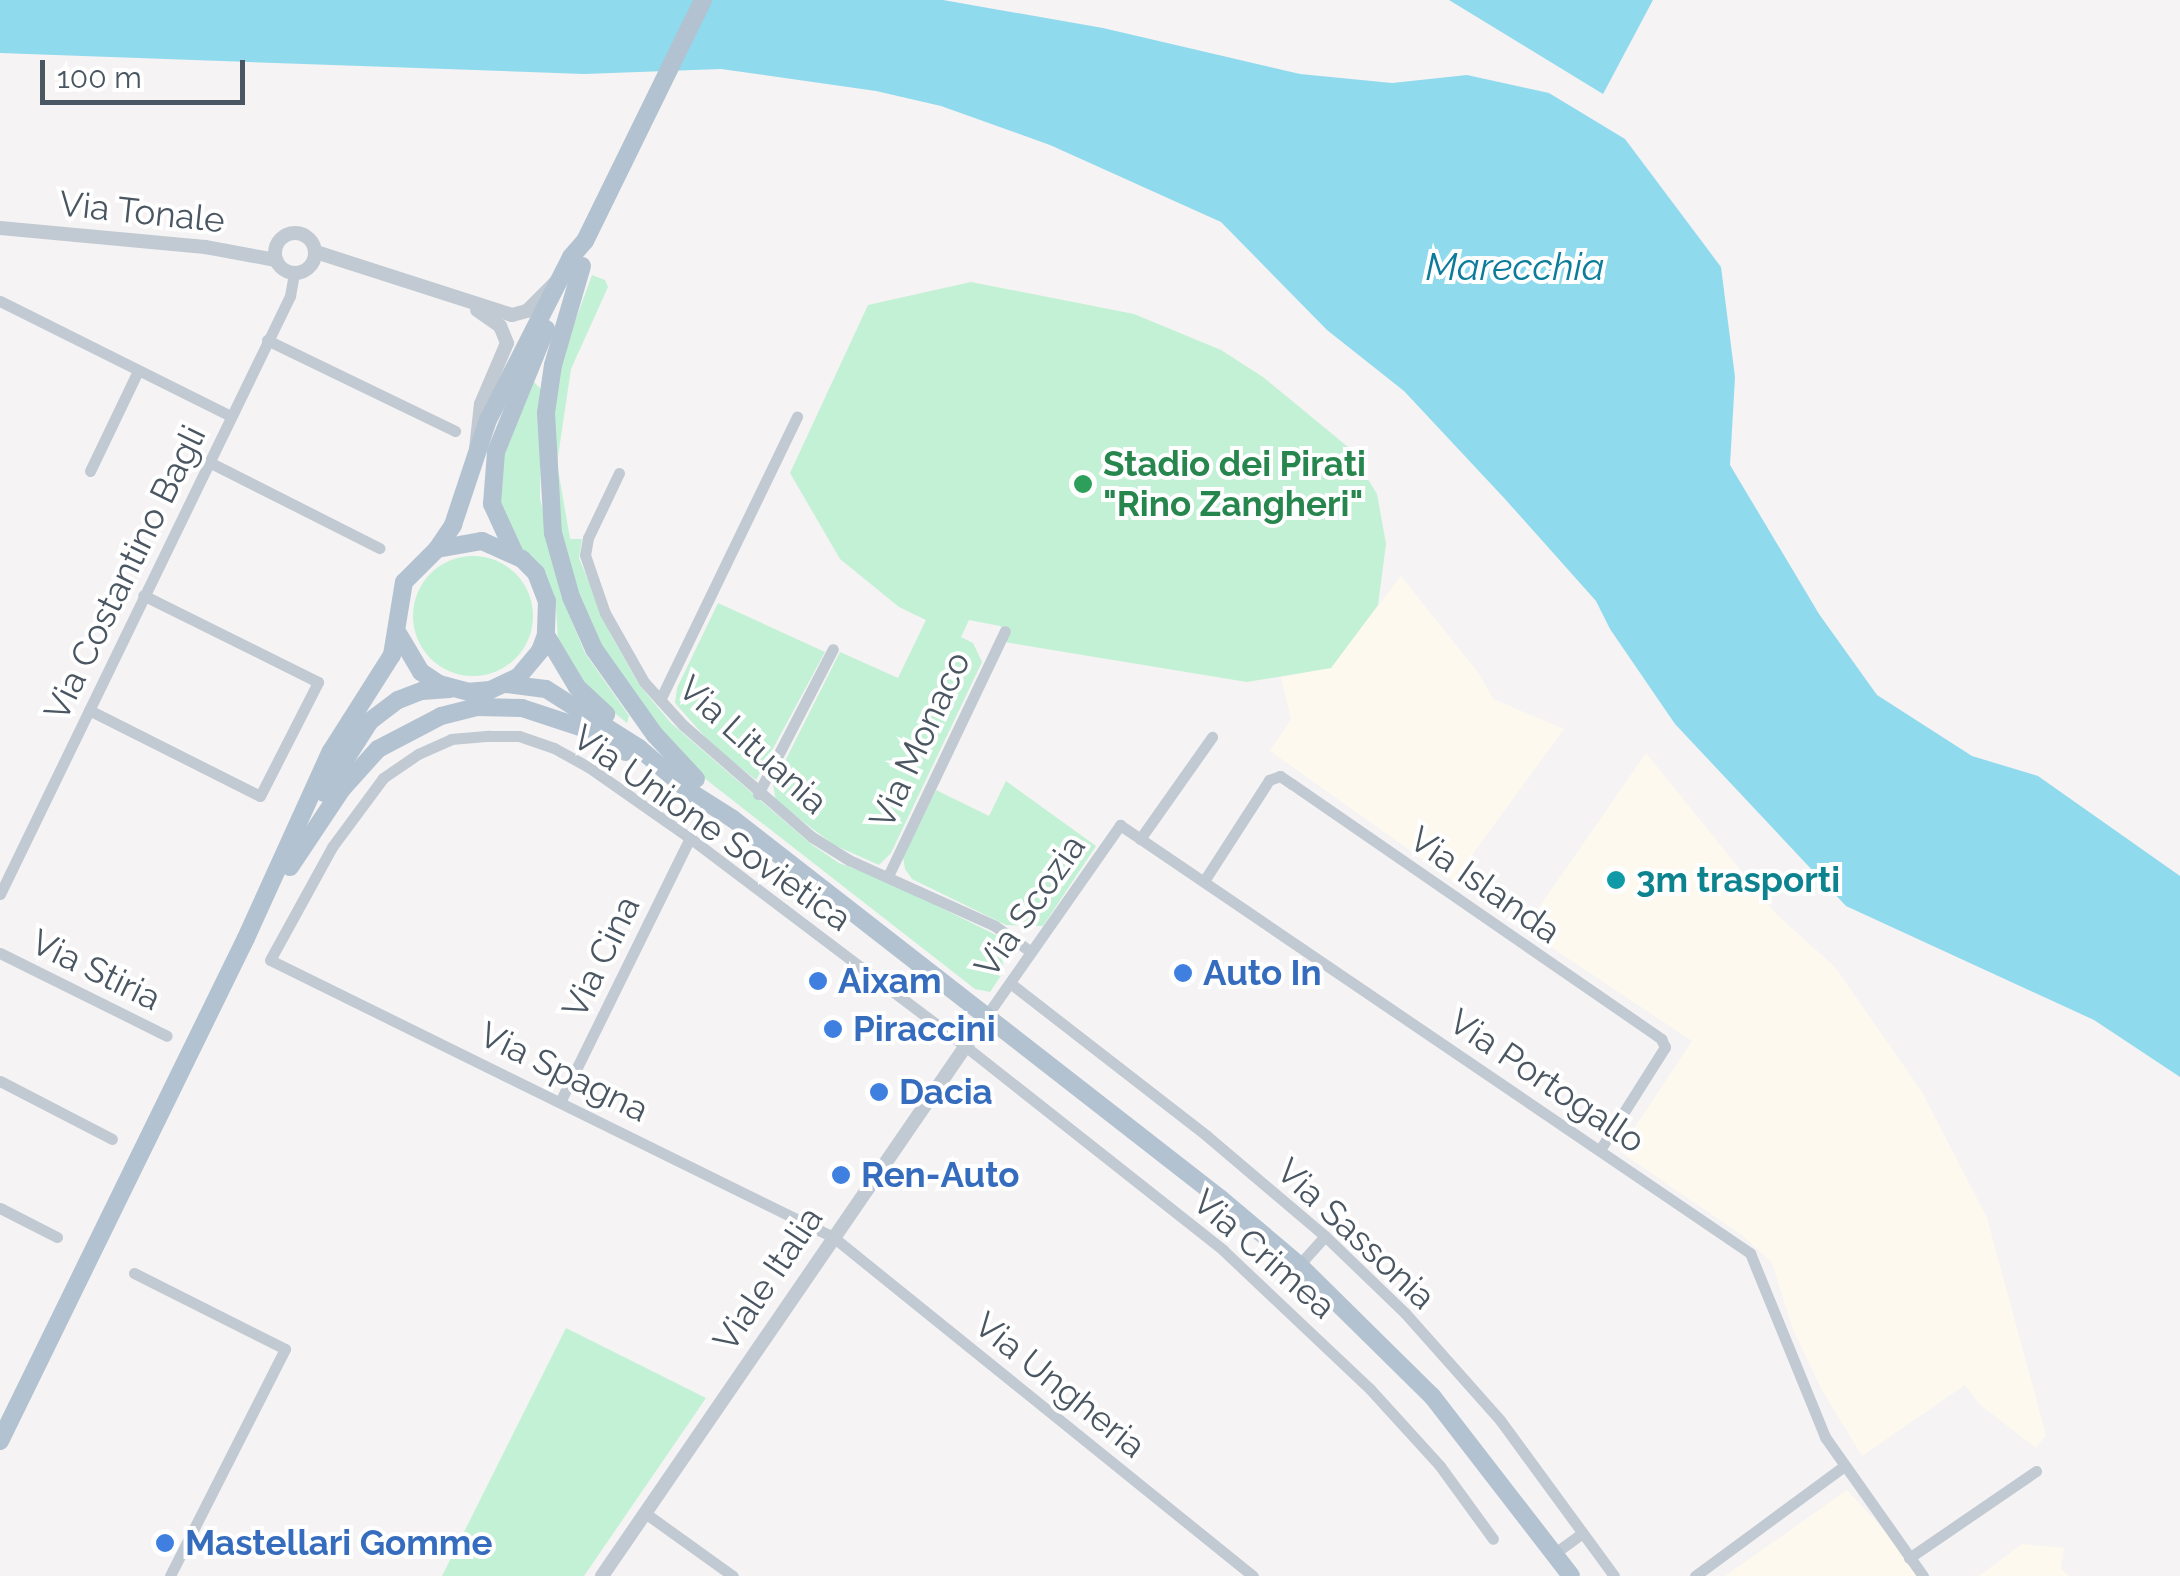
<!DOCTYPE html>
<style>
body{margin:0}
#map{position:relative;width:2180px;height:1576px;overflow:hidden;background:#f5f3f3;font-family:Raleway,sans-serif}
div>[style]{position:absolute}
.commercial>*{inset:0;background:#fdf9ef}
.green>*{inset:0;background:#c3f1d5}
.round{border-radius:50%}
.water>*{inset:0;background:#90daee}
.minor>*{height:11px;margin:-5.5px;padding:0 5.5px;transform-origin:5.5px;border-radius:5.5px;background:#c1cad2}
.tertiary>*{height:14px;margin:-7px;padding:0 7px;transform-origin:7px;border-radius:7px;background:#c1cad2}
.tertiary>.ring{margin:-7px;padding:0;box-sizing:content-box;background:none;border:14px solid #c1cad2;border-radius:50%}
.primary>*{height:18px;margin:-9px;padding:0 9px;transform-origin:9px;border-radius:9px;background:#b3c2d1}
.dots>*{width:28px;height:28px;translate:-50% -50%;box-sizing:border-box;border:5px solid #fff;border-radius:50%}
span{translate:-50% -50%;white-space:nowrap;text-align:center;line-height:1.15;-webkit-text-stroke:8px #fff;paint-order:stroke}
.street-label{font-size:35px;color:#4a5661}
.leisure-label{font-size:35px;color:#27864d;font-weight:700}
.left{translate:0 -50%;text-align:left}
.culture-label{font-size:35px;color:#0d838f;font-weight:700}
.shop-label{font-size:35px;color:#366cbe;font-weight:700}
.water-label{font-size:38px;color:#0c7c9b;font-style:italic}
.scale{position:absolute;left:40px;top:60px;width:205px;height:45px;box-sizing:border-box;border:5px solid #4a5661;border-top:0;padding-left:12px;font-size:30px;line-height:35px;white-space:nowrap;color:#4a5661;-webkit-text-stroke:8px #fff;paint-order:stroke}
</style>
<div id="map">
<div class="commercial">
<div style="clip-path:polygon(1401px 576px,1480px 675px,1493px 699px,1564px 729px,1453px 881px,1270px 751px,1291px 719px,1281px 677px,1331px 668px)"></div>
<div style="clip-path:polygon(1646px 753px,1776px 914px,1835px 967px,1922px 1092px,1987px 1218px,2046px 1435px,2036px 1448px,1979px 1404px,1965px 1385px,1862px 1456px,1822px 1390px,1793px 1330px,1772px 1263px,1743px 1236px,1619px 1151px,1692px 1041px,1524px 929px)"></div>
<div style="clip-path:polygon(1847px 1490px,1927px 1576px,1725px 1576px)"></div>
<div style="clip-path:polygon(2022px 1544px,2064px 1548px,2061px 1569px,2069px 1576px,1979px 1576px)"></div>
</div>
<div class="green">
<div style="clip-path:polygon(592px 275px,605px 280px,608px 287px,571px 369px,557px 463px,570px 539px,582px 539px,579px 558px,611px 635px,640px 686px,671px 723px,811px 844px,839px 863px,891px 883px,998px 936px,1004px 971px,990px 992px,975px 989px,708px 781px,674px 751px,596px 647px,563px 554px,549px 463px,556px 374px)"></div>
<div style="clip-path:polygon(971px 282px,1134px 314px,1221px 350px,1263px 377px,1348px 447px,1377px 494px,1386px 544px,1378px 605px,1331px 668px,1247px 682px,1004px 642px,1007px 634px,1000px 626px,969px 620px,961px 637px,973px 643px,982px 662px,891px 853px,879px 865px,834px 845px,776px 801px,773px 785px,840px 652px,898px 678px,926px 620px,899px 607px,840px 559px,790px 473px,868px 305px)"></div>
<div style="clip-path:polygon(534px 382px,541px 389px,540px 498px,561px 595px,585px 653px,629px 716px,627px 723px,591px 694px,558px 641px,556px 607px,514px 542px,499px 508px,499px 466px)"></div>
<div class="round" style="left:413px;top:556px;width:120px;height:120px"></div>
<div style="clip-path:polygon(718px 603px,825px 652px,756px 780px,713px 746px,675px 703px,677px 688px)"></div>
<div style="clip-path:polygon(1006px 781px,1096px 846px,1043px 926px,1006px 925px,912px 879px,905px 869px,903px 857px,936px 790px,989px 816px)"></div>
<div style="clip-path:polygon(566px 1328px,706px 1398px,584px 1576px,442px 1576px)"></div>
</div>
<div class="water">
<div style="clip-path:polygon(0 0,943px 0,1103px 28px,1300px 74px,1392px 83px,1467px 75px,1549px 93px,1625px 139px,1721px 267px,1735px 377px,1730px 465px,1819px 614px,1877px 695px,1972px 756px,2038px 776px,2180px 876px,2180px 1077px,2094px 1020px,1846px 906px,1675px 724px,1610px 629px,1596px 601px,1505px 499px,1404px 391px,1327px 330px,1221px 222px,1050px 145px,941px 106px,876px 91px,721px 69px,584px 74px,0 53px)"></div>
<div style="clip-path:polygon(1449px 0,1653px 0,1603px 94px)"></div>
</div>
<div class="minor">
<div style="left:0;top:301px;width:258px;rotate:26.5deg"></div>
<div style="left:267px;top:340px;width:209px;rotate:25.8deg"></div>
<div style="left:209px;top:462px;width:191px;rotate:26.8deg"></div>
<div style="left:90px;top:471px;width:111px;rotate:-64.4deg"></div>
<div style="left:619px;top:473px;width:72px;rotate:115.5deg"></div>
<div style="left:588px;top:538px;width:17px;rotate:100deg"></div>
<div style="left:585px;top:555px;width:61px;rotate:71deg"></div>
<div style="left:605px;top:613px;width:79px;rotate:60.5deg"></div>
<div style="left:644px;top:682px;width:58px;rotate:47.8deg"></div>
<div style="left:683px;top:725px;width:171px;rotate:41deg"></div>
<div style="left:812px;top:837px;width:44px;rotate:31.9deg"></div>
<div style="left:849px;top:860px;width:160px;rotate:24.3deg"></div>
<div style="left:995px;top:926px;width:44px;rotate:35.8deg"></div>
<div style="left:660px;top:700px;width:315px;rotate:-64.2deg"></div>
<div style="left:89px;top:710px;width:191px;rotate:26.7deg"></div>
<div style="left:260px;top:796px;width:128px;rotate:-63deg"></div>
<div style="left:318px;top:682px;width:195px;rotate:-153.6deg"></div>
<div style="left:758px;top:794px;width:163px;rotate:-62.7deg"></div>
<div style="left:1140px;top:839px;width:125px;rotate:-54.8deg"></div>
<div style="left:889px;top:874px;width:269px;rotate:-64.5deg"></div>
<div style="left:1204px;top:881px;width:120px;rotate:-57.2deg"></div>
<div style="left:1269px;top:780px;width:12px;rotate:-20deg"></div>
<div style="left:1280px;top:776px;width:14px;rotate:34deg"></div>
<div style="left:1292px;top:784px;width:449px;rotate:34.6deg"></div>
<div style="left:1661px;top:1039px;width:9px;rotate:63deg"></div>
<div style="left:1665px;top:1047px;width:122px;rotate:122.3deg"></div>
<div style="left:0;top:894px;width:665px;rotate:-64.13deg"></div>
<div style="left:290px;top:296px;width:23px;rotate:-80deg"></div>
<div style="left:0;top:953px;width:186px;rotate:26.4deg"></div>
<div style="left:1010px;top:983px;width:249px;rotate:37.8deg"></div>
<div style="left:1207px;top:1136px;width:155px;rotate:40.3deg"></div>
<div style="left:1325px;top:1236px;width:111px;rotate:43.9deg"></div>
<div style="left:1405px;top:1313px;width:143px;rotate:48.4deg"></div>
<div style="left:1500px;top:1420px;width:193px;rotate:53.8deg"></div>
<div style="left:985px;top:1018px;width:236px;rotate:-55deg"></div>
<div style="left:1120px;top:825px;width:762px;rotate:34.19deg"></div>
<div style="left:1750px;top:1253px;width:199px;rotate:67.8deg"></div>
<div style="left:1825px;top:1437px;width:170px;rotate:54.8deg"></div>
<div style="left:0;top:1081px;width:126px;rotate:27.4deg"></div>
<div style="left:561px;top:1100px;width:292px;rotate:-63.8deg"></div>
<div style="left:0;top:1208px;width:64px;rotate:27deg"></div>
<div style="left:1299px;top:1265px;width:39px;rotate:-48deg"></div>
<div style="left:134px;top:1273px;width:169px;rotate:26.7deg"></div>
<div style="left:285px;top:1349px;width:254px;rotate:116.9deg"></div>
<div style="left:645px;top:1513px;width:108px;rotate:35.6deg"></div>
<div style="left:1555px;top:1553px;width:34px;rotate:-36deg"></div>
<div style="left:1909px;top:1558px;width:154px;rotate:-34.4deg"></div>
<div style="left:1253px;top:1576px;width:540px;rotate:-141.09deg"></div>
<div style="left:833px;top:1237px;width:627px;rotate:-153.8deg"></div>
<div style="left:270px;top:960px;width:129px;rotate:-61.2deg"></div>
<div style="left:332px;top:847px;width:86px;rotate:-53.5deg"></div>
<div style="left:383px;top:778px;width:42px;rotate:-34.4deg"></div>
<div style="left:418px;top:754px;width:36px;rotate:-24deg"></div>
<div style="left:451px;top:739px;width:38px;rotate:-5deg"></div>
<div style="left:489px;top:736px;width:30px"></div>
<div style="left:519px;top:736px;width:37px;rotate:19deg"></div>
<div style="left:554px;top:748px;width:38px;rotate:29deg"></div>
<div style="left:587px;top:766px;width:126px;rotate:35deg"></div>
<div style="left:690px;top:838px;width:345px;rotate:37.1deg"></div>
<div style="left:965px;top:1046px;width:329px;rotate:38.3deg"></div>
<div style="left:1223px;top:1250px;width:202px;rotate:43.4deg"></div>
<div style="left:1370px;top:1389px;width:104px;rotate:47.7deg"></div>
<div style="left:1440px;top:1466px;width:90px;rotate:54deg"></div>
<div style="left:1695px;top:1576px;width:185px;rotate:-36.4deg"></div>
</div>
<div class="tertiary">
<div style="left:0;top:228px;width:206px;rotate:5.3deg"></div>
<div style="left:205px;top:247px;width:72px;rotate:10.4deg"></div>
<div class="ring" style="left:275px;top:233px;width:26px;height:26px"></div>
<div style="left:316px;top:252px;width:206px;rotate:17.8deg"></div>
<div style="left:512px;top:315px;width:16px;rotate:-15deg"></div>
<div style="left:527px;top:311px;width:42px;rotate:-45deg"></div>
<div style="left:476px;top:449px;width:45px;rotate:-83.7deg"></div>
<div style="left:481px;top:404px;width:66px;rotate:-66.9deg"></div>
<div style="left:507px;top:343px;width:18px;rotate:-112deg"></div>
<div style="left:500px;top:326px;width:28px;rotate:-145deg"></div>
<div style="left:602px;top:1576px;width:677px;rotate:-55.54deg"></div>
</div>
<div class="primary">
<div style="left:582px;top:266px;width:103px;rotate:106.3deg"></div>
<div style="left:553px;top:365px;width:49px;rotate:98.3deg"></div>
<div style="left:546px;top:413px;width:120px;rotate:86.7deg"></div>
<div style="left:553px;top:533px;width:66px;rotate:74.3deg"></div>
<div style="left:571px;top:597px;width:57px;rotate:66.1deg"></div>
<div style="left:594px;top:649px;width:105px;rotate:54.7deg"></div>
<div style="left:655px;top:735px;width:60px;rotate:47deg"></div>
<div style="left:437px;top:549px;width:29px;rotate:-56deg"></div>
<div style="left:453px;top:525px;width:111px;rotate:-71.6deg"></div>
<div style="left:488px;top:420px;width:183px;rotate:-63deg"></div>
<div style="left:571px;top:257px;width:21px;rotate:-49deg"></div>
<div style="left:585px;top:241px;width:268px;rotate:-63.9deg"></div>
<div style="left:514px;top:552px;width:53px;rotate:-114.6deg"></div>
<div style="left:492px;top:504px;width:52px;rotate:-85.6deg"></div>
<div style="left:496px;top:452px;width:133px;rotate:-67.9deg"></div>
<div style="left:546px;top:635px;width:61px;rotate:59.2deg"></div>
<div style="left:577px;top:687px;width:40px;rotate:43deg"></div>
<div style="left:506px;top:684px;width:40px;rotate:7.1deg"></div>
<div style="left:546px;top:689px;width:110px;rotate:32.4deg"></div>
<div style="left:639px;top:748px;width:66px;rotate:40.7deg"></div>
<div style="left:689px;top:791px;width:52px;rotate:32.5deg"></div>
<div style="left:733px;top:819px;width:619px;rotate:37.91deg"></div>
<div style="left:1221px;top:1199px;width:102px;rotate:40.2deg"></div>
<div style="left:1299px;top:1265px;width:187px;rotate:44.6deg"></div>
<div style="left:1432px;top:1396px;width:227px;rotate:52.3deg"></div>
<div style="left:324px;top:793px;width:85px;rotate:-57.4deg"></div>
<div style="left:370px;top:721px;width:35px;rotate:-37deg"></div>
<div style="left:398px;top:700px;width:26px;rotate:-21deg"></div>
<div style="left:422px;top:691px;width:28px;rotate:-4deg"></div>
<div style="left:290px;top:867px;width:94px;rotate:-56.3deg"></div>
<div style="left:342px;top:789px;width:54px;rotate:-48deg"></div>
<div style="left:378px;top:749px;width:71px;rotate:-27.6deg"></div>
<div style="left:441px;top:716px;width:37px;rotate:-14deg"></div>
<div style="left:477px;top:707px;width:45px;rotate:1.3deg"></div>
<div style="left:522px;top:708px;width:64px;rotate:18.2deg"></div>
<div style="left:583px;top:728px;width:49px;rotate:29.2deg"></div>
<div style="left:0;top:1441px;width:560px;rotate:-63.94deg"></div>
<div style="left:246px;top:938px;width:205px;rotate:-65.6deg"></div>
<div style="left:331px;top:751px;width:114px;rotate:-57.6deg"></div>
<div style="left:392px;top:655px;width:74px;rotate:-80.7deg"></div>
<div style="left:404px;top:582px;width:47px;rotate:-45deg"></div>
<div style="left:437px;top:549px;width:46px;rotate:-10.1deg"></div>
<div style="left:482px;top:541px;width:44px;rotate:24.2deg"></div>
<div style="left:522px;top:559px;width:20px;rotate:45deg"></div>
<div style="left:536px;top:573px;width:30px;rotate:69deg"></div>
<div style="left:547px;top:601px;width:34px;rotate:92deg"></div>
<div style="left:546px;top:635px;width:17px;rotate:111deg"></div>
<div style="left:540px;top:651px;width:34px;rotate:130deg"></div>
<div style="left:518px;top:677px;width:31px;rotate:155deg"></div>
<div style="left:490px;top:690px;width:21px;rotate:175deg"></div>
<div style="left:469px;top:692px;width:31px;rotate:-165deg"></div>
<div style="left:439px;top:684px;width:22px;rotate:-146deg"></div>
<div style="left:421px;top:672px;width:43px;rotate:-120.7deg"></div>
</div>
<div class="dots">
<div style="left:1083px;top:484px;background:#2e9e5b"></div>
<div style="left:1616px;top:880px;background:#0f9aa8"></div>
<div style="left:1183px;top:973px;background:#3f7fe0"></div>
<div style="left:818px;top:981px;background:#3f7fe0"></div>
<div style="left:833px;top:1029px;background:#3f7fe0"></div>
<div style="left:879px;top:1092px;background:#3f7fe0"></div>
<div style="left:841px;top:1175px;background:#3f7fe0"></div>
<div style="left:165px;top:1543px;background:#3f7fe0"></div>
</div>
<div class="street-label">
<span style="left:142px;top:212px;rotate:6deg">Via Tonale</span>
<span style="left:125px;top:573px;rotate:-64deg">Via Costantino Bagli</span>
<span style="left:920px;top:740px;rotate:-65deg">Via Monaco</span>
<span style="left:753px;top:745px;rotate:42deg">Via Lituania</span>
<span style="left:712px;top:828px;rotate:35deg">Via Unione Sovietica</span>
<span style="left:1485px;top:885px;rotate:35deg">Via Islanda</span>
<span style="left:1030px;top:906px;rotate:-55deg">Via Scozia</span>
<span style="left:601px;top:957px;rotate:-64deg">Via Cina</span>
<span style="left:96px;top:970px;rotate:26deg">Via Stiria</span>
<span style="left:564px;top:1072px;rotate:26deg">Via Spagna</span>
<span style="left:1547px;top:1081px;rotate:34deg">Via Portogallo</span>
<span style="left:1356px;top:1234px;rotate:43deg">Via Sassonia</span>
<span style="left:1264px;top:1254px;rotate:41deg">Via Crimea</span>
<span style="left:768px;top:1279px;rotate:-56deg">Viale Italia</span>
<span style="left:1060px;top:1385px;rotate:39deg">Via Ungheria</span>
</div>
<div class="leisure-label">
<span class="left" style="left:1103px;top:484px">Stadio dei Pirati<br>"Rino Zangheri"</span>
</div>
<div class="culture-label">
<span class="left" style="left:1636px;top:880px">3m trasporti</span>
</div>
<div class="shop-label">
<span class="left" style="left:1203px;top:973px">Auto In</span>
<span class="left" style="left:838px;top:981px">Aixam</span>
<span class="left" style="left:853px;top:1029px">Piraccini</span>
<span class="left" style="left:899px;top:1092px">Dacia</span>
<span class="left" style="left:861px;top:1175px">Ren-Auto</span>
<span class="left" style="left:185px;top:1543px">Mastellari Gomme</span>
</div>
<div class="water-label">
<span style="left:1515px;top:267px">Marecchia</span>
</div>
<div class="scale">100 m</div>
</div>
